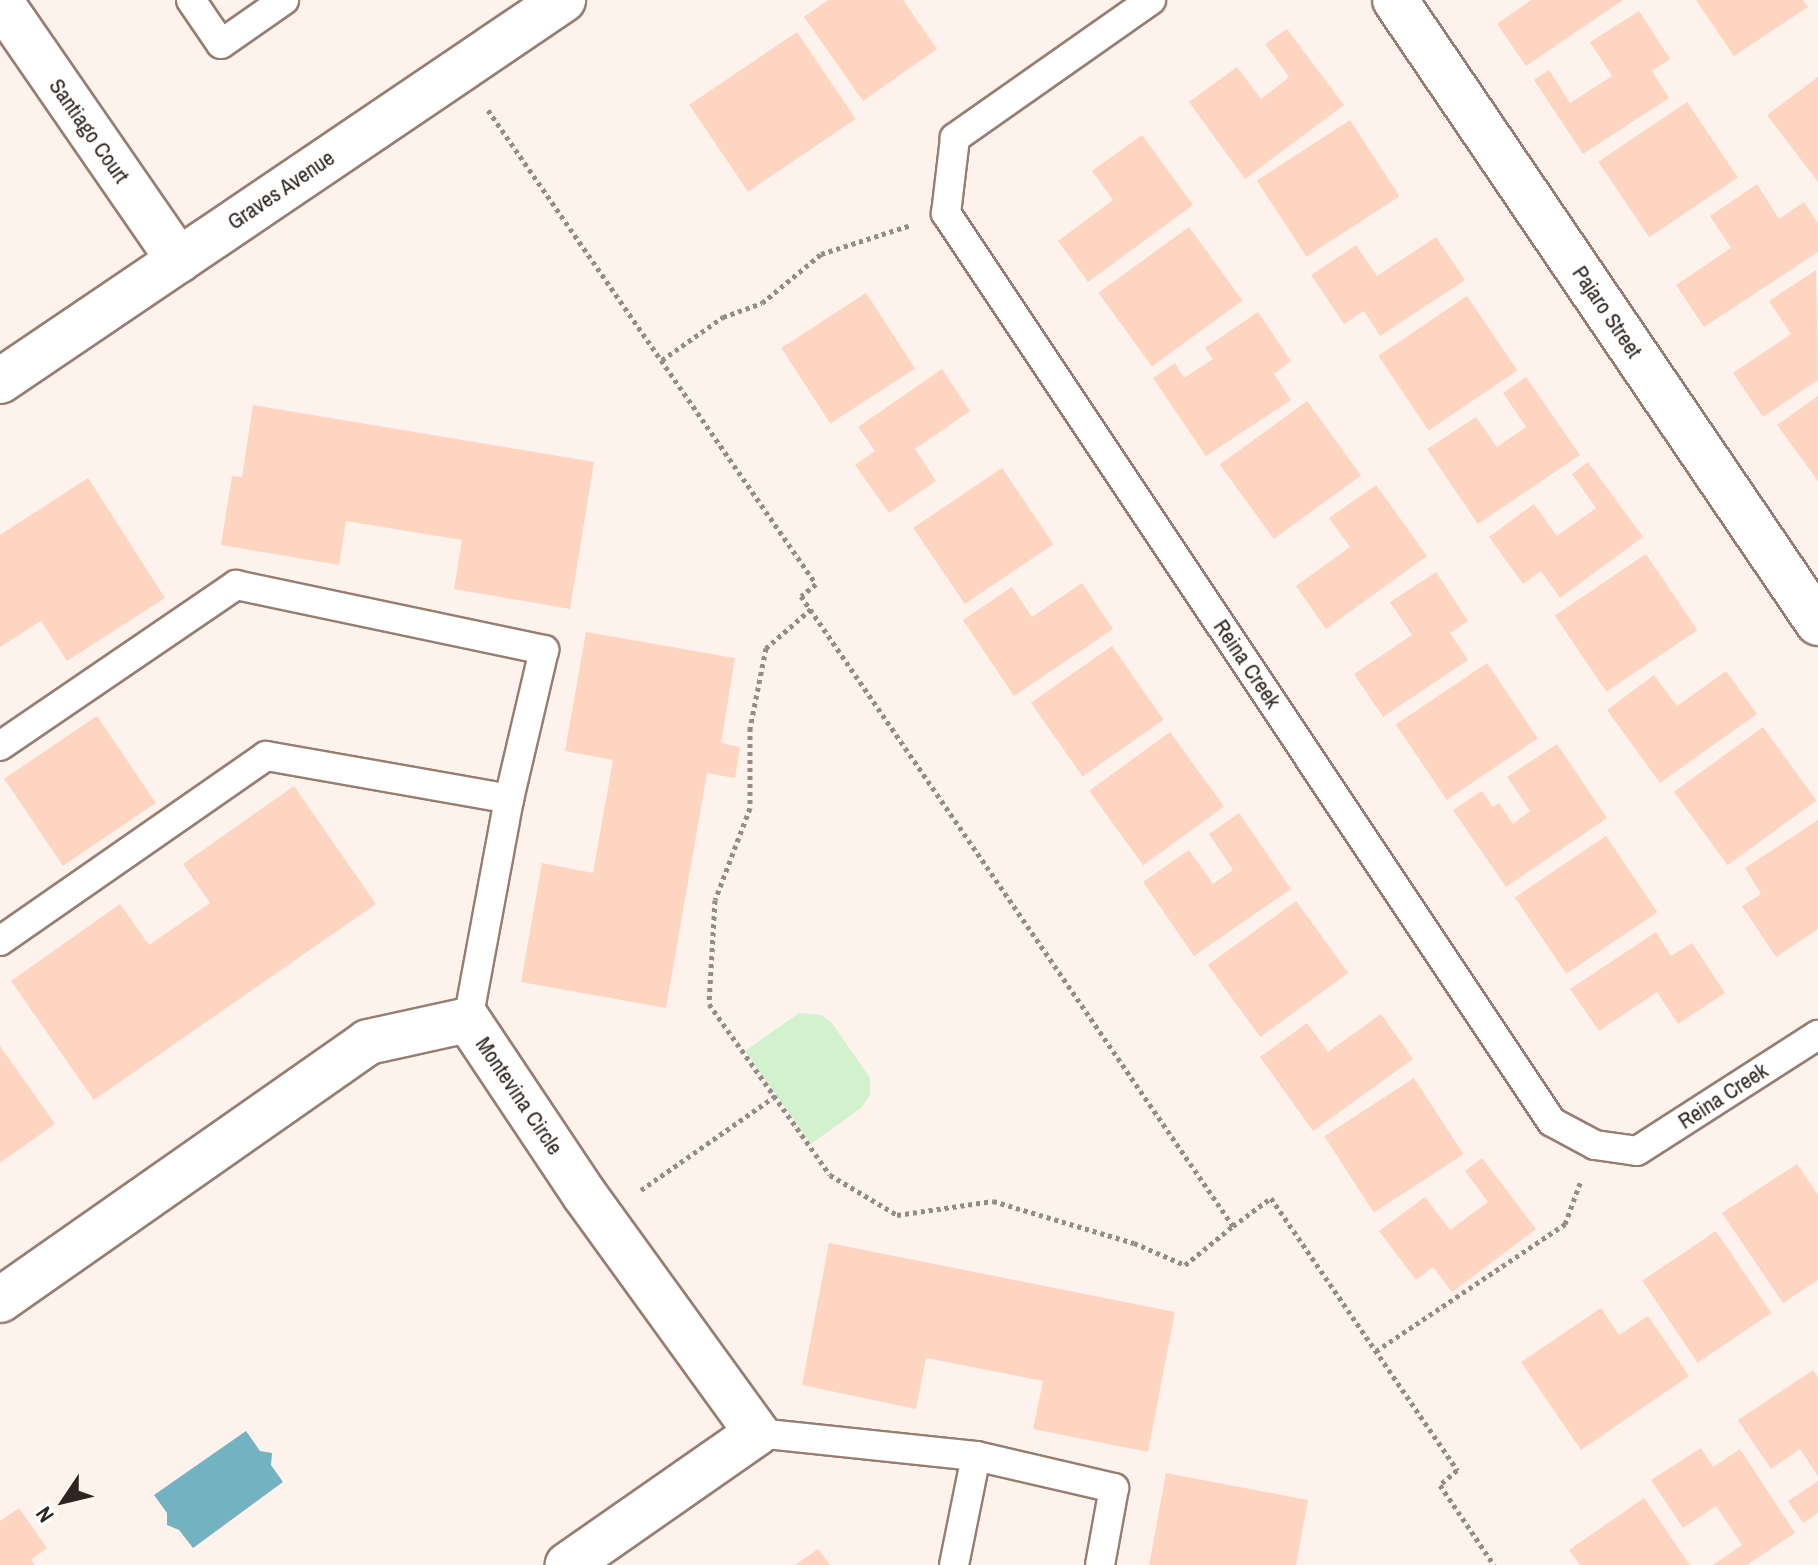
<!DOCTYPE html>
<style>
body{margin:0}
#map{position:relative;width:1818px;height:1565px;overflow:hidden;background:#fef2ec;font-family:"Archivo Narrow",sans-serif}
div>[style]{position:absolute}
.green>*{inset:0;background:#d2f2cd}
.water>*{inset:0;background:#73b2c1}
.building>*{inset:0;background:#fed5c0;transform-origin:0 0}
.path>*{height:5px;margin-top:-2.5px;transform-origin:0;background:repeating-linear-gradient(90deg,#968b86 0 4px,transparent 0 8px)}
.roads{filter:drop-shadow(2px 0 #987e71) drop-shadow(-2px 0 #987e71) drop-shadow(0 2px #987e71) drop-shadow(0 -2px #987e71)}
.lane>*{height:28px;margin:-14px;padding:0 14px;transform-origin:14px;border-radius:14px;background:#fff}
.street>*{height:44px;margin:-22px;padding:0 22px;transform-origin:22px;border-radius:22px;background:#fff}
.secondary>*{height:44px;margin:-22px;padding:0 22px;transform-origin:22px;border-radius:22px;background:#fff}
span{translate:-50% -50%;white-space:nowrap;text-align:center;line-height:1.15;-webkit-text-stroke:8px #fff;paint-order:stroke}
.street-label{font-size:22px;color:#2f2520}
.north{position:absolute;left:24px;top:1461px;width:80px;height:80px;-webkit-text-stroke:6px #fff;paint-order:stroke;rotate:235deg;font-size:22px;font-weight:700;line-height:32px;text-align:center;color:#2f2520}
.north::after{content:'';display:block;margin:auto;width:28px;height:36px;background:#2f2520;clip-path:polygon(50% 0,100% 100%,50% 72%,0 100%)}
</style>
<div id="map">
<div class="green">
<div style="clip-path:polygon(799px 1013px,822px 1015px,832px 1023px,870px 1078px,870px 1095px,861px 1108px,811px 1144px,745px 1051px)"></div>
</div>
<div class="water">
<div style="clip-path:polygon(246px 1431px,260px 1451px,272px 1453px,271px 1465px,283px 1482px,193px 1548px,179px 1530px,167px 1525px,167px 1513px,154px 1495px)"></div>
</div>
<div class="building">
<div style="clip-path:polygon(828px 0,903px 0,937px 49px,863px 101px,804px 17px)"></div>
<div style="clip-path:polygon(1531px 0,1623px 0,1526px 66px,1497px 24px)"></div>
<div style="clip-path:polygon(1696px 0,1803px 0,1808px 7px,1734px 56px)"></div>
<div style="clip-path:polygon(1639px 11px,1670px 59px,1652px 71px,1669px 98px,1583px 154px,1534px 80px,1549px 70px,1570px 103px,1612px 76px,1590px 42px)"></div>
<div style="clip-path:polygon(1287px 29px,1344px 105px,1245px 179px,1189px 102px,1237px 67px,1261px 99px,1289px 77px,1265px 44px)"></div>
<div style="left:797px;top:32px;width:105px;height:130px;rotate:56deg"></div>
<div style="clip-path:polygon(1818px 77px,1818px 182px,1767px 115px)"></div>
<div style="left:1687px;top:102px;width:91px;height:107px;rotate:56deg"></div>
<div style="left:1350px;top:120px;width:91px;height:111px;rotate:57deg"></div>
<div style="clip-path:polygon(1142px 135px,1193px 205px,1088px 282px,1058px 241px,1113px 200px,1092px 171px)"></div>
<div style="clip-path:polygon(1757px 184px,1779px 219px,1804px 202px,1818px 223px,1818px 252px,1704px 327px,1676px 285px,1731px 248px,1710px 216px)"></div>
<div style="left:1189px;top:227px;width:91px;height:112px;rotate:54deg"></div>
<div style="clip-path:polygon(1436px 237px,1465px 280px,1380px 336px,1364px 311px,1344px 324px,1311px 275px,1356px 245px,1377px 276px)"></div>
<div style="clip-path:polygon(1816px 270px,1818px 380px,1763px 417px,1733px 373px,1791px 334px,1769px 301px)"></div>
<div style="left:866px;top:293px;width:90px;height:101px;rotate:57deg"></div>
<div style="left:1467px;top:296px;width:90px;height:107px;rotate:56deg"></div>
<div style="clip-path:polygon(1258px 312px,1291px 361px,1274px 374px,1291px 400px,1206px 456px,1153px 378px,1175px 363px,1184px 378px,1213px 359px,1205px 348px)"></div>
<div style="clip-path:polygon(942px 369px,970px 411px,915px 449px,936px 481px,889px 513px,855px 465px,875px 451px,858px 427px)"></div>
<div style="clip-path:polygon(1526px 377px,1580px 455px,1478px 524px,1427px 449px,1476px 417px,1497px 447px,1526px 427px,1503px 393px)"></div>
<div style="clip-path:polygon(1818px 396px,1818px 481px,1777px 425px)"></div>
<div style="left:1307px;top:401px;width:92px;height:108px;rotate:54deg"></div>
<div style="clip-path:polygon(253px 405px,594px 462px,570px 609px,454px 589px,462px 540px,346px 521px,339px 565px,221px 545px,232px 476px,242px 477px)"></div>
<div style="clip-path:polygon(1588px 462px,1643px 537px,1560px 598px,1541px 571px,1523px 584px,1489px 537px,1534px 504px,1557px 536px,1596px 508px,1572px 474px)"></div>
<div style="left:1002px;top:468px;width:92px;height:107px;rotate:56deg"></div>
<div style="clip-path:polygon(88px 478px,165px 598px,67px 661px,41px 621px,0 647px,0 535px)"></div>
<div style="clip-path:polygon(1376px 485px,1427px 556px,1326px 629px,1296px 586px,1350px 547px,1329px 518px)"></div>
<div style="left:1646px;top:554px;width:92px;height:110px;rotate:56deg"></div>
<div style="clip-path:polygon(1436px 572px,1468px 621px,1450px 633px,1468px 660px,1383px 717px,1354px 674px,1412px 635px,1390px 602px)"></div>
<div style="clip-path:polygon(1082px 583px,1113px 629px,1014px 696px,963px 620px,1012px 587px,1032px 617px)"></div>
<div style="clip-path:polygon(586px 632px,735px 658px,721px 743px,740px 747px,735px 778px,707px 773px,666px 1008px,521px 982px,542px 863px,593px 873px,613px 760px,565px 751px)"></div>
<div style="left:1112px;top:646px;width:90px;height:99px;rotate:55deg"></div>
<div style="left:1487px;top:663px;width:91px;height:110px;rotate:56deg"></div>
<div style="clip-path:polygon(1726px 671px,1757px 714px,1660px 783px,1607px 710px,1654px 675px,1677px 706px)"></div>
<div style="left:97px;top:716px;width:105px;height:112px;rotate:56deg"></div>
<div style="left:1763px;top:727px;width:91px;height:110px;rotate:54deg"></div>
<div style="left:1170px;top:732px;width:92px;height:100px;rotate:54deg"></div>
<div style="clip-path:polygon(1557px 744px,1607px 818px,1506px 887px,1453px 810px,1482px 791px,1493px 807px,1499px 803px,1513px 824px,1530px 811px,1507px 777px)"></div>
<div style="clip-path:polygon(294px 786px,376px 904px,94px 1100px,11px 981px,120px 904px,149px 945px,210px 903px,183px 864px)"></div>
<div style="clip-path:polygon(1239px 813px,1291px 889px,1194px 956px,1143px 882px,1189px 850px,1213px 884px,1233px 870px,1209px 834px)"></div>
<div style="clip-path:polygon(1818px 820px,1818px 929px,1776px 957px,1742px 906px,1761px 894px,1745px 868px)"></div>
<div style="left:1606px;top:836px;width:92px;height:110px;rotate:56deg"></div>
<div style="left:1296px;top:901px;width:89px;height:109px;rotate:54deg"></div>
<div style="clip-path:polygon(1656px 932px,1671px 956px,1692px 943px,1725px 993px,1678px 1024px,1657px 992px,1599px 1031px,1570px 989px)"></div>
<div style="clip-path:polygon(1381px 1014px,1413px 1059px,1313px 1131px,1260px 1057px,1307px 1023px,1328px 1052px)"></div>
<div style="clip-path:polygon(0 1046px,55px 1124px,0 1163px)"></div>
<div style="left:1414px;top:1078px;width:91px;height:107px;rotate:57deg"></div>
<div style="clip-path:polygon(1482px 1158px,1536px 1229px,1452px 1292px,1433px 1267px,1416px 1280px,1379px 1231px,1425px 1197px,1450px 1230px,1488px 1202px,1465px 1171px)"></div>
<div style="clip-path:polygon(1797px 1164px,1818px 1195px,1818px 1280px,1783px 1303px,1722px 1213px)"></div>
<div style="left:1716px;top:1231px;width:99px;height:89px;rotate:56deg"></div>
<div style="clip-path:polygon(829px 1243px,1175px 1312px,1148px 1452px,1033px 1429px,1043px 1381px,926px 1358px,916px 1409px,802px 1385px)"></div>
<div style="clip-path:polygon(1601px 1308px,1619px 1335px,1648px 1316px,1689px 1376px,1581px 1450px,1521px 1362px)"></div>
<div style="clip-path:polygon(1813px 1370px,1818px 1377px,1818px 1476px,1800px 1449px,1771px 1469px,1738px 1420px)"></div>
<div style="clip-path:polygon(1701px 1448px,1713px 1467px,1740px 1449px,1795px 1533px,1747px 1565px,1713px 1565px,1742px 1545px,1716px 1506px,1683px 1528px,1651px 1480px)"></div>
<div style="clip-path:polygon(1166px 1473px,1308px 1500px,1296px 1565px,1149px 1565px)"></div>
<div style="clip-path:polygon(1818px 1481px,1818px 1513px,1803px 1523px,1788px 1501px)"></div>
<div style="clip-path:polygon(1644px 1498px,1690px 1565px,1580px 1565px,1569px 1550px)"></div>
<div style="clip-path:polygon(19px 1508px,47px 1548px,31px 1560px,35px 1565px,0 1565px,0 1521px)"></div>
<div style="clip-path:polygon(818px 1549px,830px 1565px,795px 1565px)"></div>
</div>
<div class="path">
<div style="left:488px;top:110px;width:576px;rotate:55.32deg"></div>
<div style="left:816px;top:584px;width:19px;rotate:141deg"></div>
<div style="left:801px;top:596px;width:764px;rotate:55.56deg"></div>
<div style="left:1233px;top:1226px;width:47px;rotate:-36.4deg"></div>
<div style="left:1271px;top:1198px;width:330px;rotate:55.6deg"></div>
<div style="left:1457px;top:1470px;width:23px;rotate:139deg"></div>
<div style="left:1440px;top:1485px;width:97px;rotate:56deg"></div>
<div style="left:662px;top:360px;width:75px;rotate:-35.2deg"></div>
<div style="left:723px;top:317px;width:41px;rotate:-19.7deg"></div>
<div style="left:762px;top:303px;width:77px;rotate:-39.7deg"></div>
<div style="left:821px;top:254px;width:95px;rotate:-17.9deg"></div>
<div style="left:811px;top:609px;width:60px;rotate:139.1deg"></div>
<div style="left:766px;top:648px;width:82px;rotate:101.3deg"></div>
<div style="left:750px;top:728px;width:80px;rotate:90deg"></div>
<div style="left:750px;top:808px;width:98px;rotate:110.8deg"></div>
<div style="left:715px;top:900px;width:104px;rotate:93.3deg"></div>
<div style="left:709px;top:1004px;width:209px;rotate:54.7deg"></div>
<div style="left:830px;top:1175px;width:78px;rotate:30.8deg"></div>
<div style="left:897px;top:1215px;width:97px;rotate:-8.3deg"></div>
<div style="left:993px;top:1201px;width:147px;rotate:16.6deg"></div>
<div style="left:1134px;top:1243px;width:56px;rotate:23.3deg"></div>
<div style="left:1185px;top:1265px;width:62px;rotate:-39.1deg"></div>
<div style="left:641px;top:1190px;width:164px;rotate:-35deg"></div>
<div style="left:1376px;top:1351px;width:228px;rotate:-33.9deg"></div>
<div style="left:1565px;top:1224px;width:44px;rotate:-69.9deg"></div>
</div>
<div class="roads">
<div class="lane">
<div style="left:191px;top:0;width:53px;rotate:55.7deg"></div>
<div style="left:221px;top:44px;width:77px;rotate:-34.9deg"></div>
<div style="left:1151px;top:0;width:240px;rotate:144.9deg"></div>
<div style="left:955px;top:138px;width:76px;rotate:96.8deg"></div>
<div style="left:946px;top:213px;width:1092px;rotate:56.31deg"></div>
<div style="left:1552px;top:1122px;width:49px;rotate:28.1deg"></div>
<div style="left:1595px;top:1145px;width:42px;rotate:8.1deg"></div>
<div style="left:1637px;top:1151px;width:215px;rotate:-32.7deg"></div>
<div style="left:0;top:746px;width:286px;rotate:-34.3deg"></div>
<div style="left:236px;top:585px;width:315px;rotate:11.9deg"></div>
<div style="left:544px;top:650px;width:153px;rotate:103.2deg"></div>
<div style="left:0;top:941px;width:324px;rotate:-34.8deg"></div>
<div style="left:266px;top:756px;width:247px;rotate:10deg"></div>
<div style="left:509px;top:799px;width:225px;rotate:100.5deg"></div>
<div style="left:757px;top:1433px;width:220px;rotate:6deg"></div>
<div style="left:976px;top:1456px;width:111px;rotate:101.4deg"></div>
<div style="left:976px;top:1456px;width:142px;rotate:13.1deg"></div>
<div style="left:1114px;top:1488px;width:78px;rotate:100.3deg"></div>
</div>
<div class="street">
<div style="left:1395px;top:0;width:753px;rotate:55.82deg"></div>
<div style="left:0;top:1px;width:315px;rotate:55.4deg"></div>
<div style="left:0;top:1300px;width:449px;rotate:-35deg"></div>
<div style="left:368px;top:1042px;width:102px;rotate:-12.4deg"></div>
<div style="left:468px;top:1020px;width:209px;rotate:56.3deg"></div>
<div style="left:584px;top:1194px;width:295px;rotate:54.1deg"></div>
<div style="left:757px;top:1433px;width:231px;rotate:145.1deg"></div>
</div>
<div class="secondary">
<div style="left:0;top:381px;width:680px;rotate:-34.09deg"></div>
</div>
</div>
<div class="street-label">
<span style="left:89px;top:131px;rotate:55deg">Santiago Court</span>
<span style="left:281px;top:190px;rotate:-34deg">Graves Avenue</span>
<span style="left:1607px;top:312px;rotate:56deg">Pajaro Street</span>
<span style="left:1247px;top:664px;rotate:56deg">Reina Creek</span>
<span style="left:519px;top:1096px;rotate:56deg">Montevina Circle</span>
<span style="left:1723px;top:1096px;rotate:-33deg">Reina Creek</span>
</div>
<div class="north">N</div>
</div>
